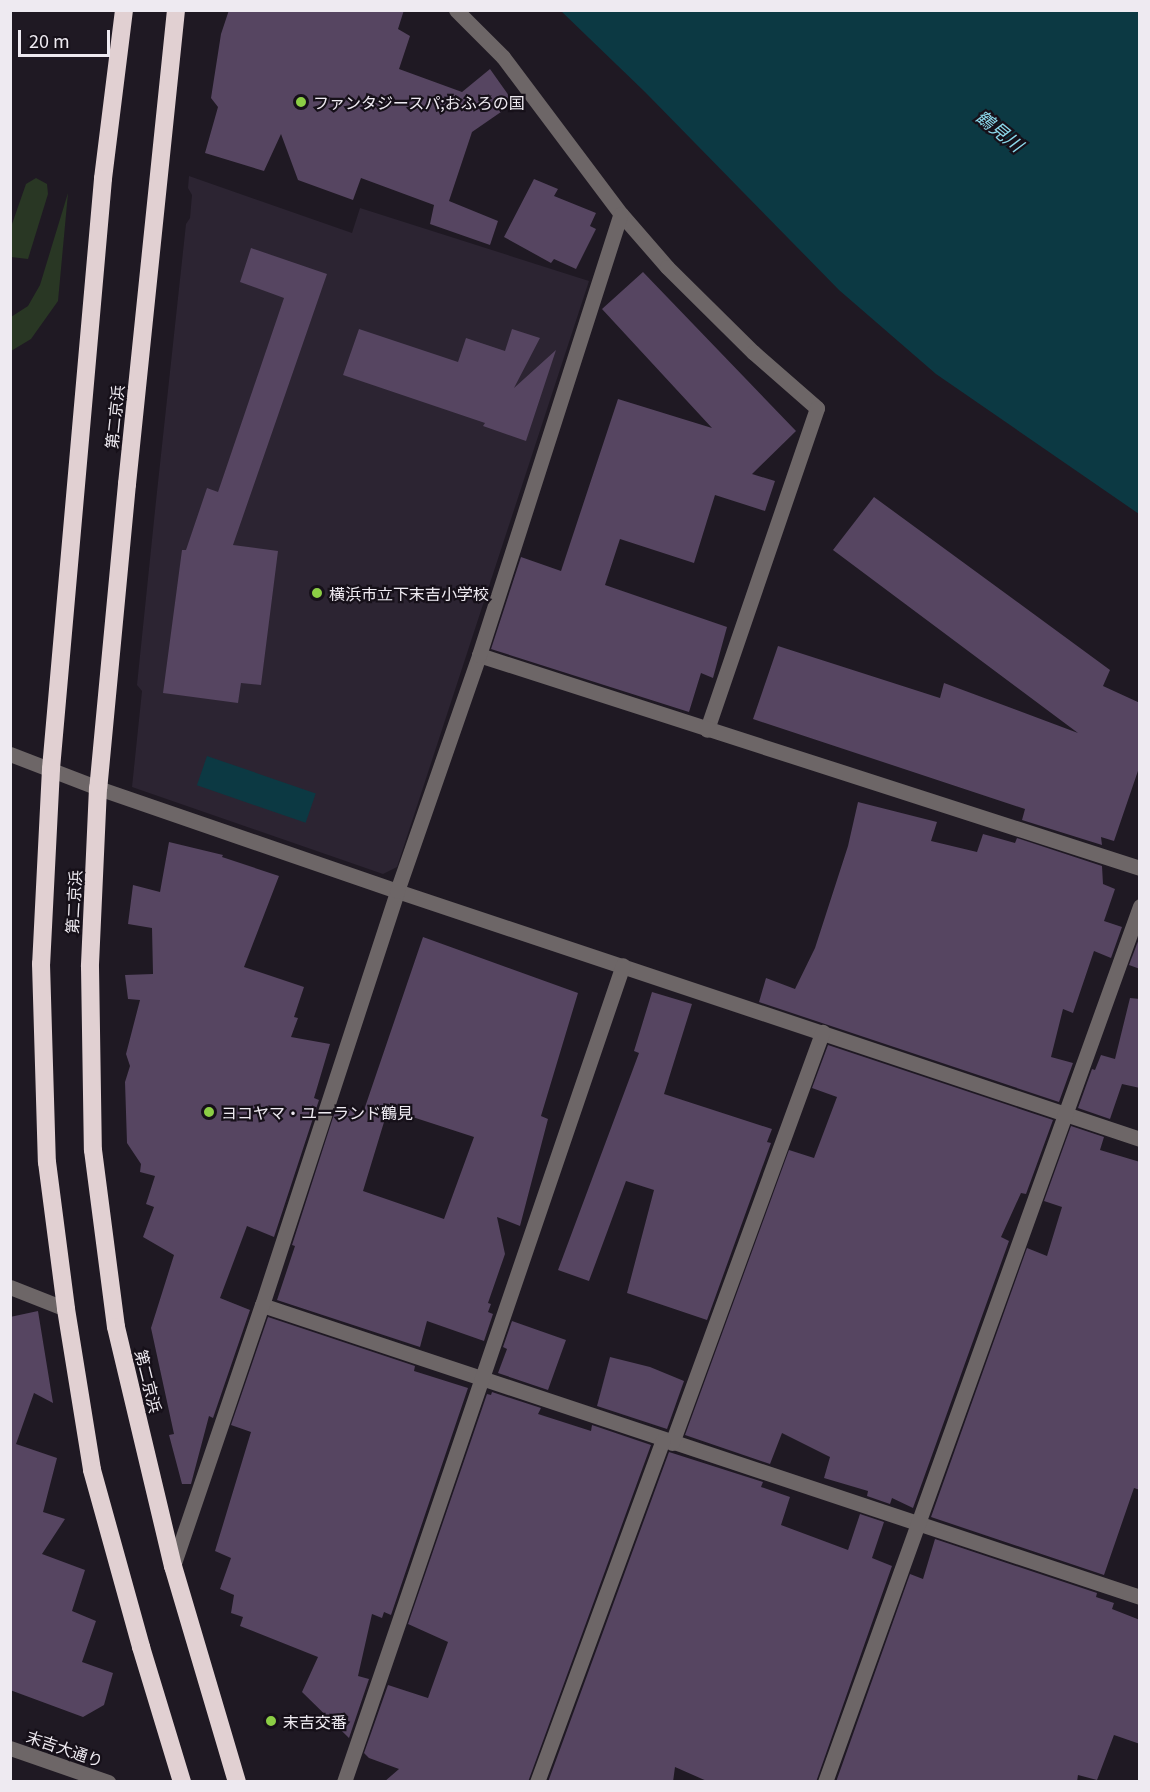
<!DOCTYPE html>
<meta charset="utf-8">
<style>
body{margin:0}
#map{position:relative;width:1150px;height:1792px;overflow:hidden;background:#1f1923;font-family:Georgia,"Noto Sans JP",serif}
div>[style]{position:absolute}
.built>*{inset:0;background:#2c2432}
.green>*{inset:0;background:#293724}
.water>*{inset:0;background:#0c3943;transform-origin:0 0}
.building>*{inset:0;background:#564561}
.minor>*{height:15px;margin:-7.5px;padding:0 7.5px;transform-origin:7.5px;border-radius:7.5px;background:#6d6667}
.highway>*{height:18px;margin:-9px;padding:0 9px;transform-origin:9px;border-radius:9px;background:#e1d0d2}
.dots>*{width:16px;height:16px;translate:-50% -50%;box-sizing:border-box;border:3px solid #161019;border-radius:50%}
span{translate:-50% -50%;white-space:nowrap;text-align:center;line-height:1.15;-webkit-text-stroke:4.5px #161019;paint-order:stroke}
.poi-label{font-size:16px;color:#eeeaf1}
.left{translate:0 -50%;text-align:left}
.street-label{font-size:16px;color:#eeeaf1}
.water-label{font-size:18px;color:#8bd7e9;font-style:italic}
.frame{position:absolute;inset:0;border:12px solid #eeeaf1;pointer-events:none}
.scale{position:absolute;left:18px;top:30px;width:92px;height:27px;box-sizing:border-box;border:3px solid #eeeaf1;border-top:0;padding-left:8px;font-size:18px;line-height:21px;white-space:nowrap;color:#eeeaf1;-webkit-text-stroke:4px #161019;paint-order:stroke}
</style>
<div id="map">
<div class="built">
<div style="clip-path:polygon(189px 176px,352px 233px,360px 208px,589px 281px,397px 867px,383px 874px,132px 787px,142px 691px,137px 685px,156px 501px,186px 224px,190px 218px,192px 195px,188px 188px)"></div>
</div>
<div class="green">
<div style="clip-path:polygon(36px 178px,47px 184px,48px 194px,28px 259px,11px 257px,11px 227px,26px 184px)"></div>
<div style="clip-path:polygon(68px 193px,58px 301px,31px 339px,11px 351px,11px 317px,28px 306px,40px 285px)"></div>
</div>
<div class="water">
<div style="clip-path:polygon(561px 11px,1139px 11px,1139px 514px,936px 374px,839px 290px,645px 92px)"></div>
<div style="left:207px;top:756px;width:115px;height:31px;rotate:19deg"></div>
</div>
<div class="building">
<div style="clip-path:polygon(229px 10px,404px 10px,398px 29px,410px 36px,399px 69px,462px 92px,490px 69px,514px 103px,472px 132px,449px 201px,498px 221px,490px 245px,430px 224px,434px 205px,361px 178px,353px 200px,298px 180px,281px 134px,264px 171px,205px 153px,218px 107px,211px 98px,221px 34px)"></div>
<div style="clip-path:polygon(534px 179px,558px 189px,554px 196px,596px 213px,590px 226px,596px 229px,576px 269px,554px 259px,551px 263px,504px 237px)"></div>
<div style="clip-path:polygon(251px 248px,327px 274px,233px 545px,278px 551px,261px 685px,241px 683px,238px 703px,163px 693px,182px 550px,186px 550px,207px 488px,218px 492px,284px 298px,240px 282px)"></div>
<div style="clip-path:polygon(643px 272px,796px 431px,752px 474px,775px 481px,765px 511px,715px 495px,694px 563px,620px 539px,605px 585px,727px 627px,713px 678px,701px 673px,689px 712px,491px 649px,521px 557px,561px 571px,618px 399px,712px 428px,602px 309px)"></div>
<div style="clip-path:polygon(359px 329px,458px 362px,466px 338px,505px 351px,512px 329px,540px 338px,514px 388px,556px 350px,526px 441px,483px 426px,485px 423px,343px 375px)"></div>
<div style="clip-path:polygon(874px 497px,1110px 670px,1103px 686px,1140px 703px,1140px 765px,1114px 841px,1101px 837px,1102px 845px,1022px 820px,1025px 809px,753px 719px,778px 646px,940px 698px,944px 683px,1078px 733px,833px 550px)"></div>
<div style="clip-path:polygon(858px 802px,937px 822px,931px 841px,977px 852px,983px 834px,1015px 843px,1017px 838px,1102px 866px,1103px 884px,1115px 889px,1104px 921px,1122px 927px,1111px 958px,1094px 951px,1073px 1013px,1063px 1009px,1051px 1057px,1073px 1063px,1059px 1102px,759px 1002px,766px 978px,795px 989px,815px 948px,848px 846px)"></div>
<div style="clip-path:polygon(169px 842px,223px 855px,222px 857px,279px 876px,244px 967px,304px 987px,294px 1017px,298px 1018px,291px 1037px,330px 1044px,314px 1098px,319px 1100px,274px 1237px,247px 1226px,220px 1298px,250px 1310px,213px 1418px,209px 1416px,191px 1484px,182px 1484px,169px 1435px,174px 1434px,151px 1328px,174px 1255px,143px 1237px,154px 1207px,146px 1204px,155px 1176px,140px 1172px,141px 1164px,127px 1143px,125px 1082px,130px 1066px,126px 1054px,140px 1000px,128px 999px,125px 975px,153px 974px,152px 928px,128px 924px,133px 885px,160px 892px)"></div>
<div style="clip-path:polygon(1140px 936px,1140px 969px,1129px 965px)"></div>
<div style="clip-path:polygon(evenodd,423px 937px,578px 993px,541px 1116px,548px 1119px,520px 1226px,497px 1217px,505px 1254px,488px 1303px,491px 1304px,488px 1312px,493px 1314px,484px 1341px,427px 1321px,420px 1347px,277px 1300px,295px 1246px,292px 1245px,337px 1105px,363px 1113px,423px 937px,388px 1109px,474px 1137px,444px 1219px,363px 1191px,388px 1109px)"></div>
<div style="clip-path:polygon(652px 992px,692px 1004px,664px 1094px,772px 1129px,767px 1142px,771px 1143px,707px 1320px,627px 1293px,654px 1190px,626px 1181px,589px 1281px,558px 1270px,639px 1053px,634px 1051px)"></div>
<div style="clip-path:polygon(1130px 998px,1140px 999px,1140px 1088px,1122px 1084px,1110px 1119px,1078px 1108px,1092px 1069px,1095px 1070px,1101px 1055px,1115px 1059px)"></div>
<div style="clip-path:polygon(828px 1045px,1053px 1120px,1026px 1194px,1021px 1193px,1001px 1237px,1009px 1241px,913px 1508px,892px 1498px,890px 1504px,867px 1496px,868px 1491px,824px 1478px,830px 1457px,782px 1433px,770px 1464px,685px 1435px,789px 1150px,814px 1158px,837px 1097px,812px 1088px)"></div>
<div style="clip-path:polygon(1071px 1126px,1104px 1137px,1100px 1150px,1140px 1162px,1140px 1490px,1134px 1488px,1104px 1575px,931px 1517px,1027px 1248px,1047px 1256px,1062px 1207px,1044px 1201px)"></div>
<div style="clip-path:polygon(38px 1311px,53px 1403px,34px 1393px,16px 1444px,57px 1458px,43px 1512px,65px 1519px,42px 1554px,85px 1570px,72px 1611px,96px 1621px,82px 1662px,113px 1673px,104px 1705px,83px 1717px,10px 1690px,10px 1317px)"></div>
<div style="clip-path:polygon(268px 1317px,415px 1366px,414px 1371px,468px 1388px,391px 1615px,384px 1612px,382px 1618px,372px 1614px,358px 1676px,369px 1679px,349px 1738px,302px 1692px,318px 1657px,240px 1626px,243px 1617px,231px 1613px,234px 1595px,220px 1589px,231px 1558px,215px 1551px,251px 1432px,231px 1425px)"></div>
<div style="clip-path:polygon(512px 1321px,566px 1340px,548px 1390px,498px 1373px,507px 1349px,503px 1347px)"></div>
<div style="clip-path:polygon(610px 1357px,650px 1367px,684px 1381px,667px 1429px,597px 1406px)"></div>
<div style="clip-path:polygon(492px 1392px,541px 1408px,538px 1414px,591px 1431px,592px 1425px,651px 1445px,528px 1782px,384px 1782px,399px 1769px,369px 1758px,364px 1753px,388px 1685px,428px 1698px,448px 1642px,408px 1624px,487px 1394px,491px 1395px)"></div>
<div style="clip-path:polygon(669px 1452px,763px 1482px,761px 1487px,790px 1497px,781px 1525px,848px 1550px,860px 1514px,884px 1522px,872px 1558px,892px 1566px,816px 1782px,709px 1782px,675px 1767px,673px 1782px,548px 1782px)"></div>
<div style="clip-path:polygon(935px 1539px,1097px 1593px,1096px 1597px,1114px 1603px,1112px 1609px,1140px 1620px,1140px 1744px,1114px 1735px,1097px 1780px,1078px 1775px,1077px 1782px,836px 1782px,910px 1574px,923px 1579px)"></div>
</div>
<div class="minor">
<div style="left:456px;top:10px;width:66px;rotate:45deg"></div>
<div style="left:503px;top:57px;width:196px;rotate:53.1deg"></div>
<div style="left:621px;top:214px;width:70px;rotate:49deg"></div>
<div style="left:667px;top:267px;width:121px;rotate:44.7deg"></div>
<div style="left:753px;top:352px;width:85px;rotate:41.2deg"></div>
<div style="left:817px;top:408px;width:340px;rotate:108.9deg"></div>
<div style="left:479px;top:655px;width:694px;rotate:17.86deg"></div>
<div style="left:10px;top:754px;width:94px;rotate:21.1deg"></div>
<div style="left:98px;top:788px;width:316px;rotate:19deg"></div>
<div style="left:397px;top:891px;width:783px;rotate:18.46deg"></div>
<div style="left:10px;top:1287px;width:60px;rotate:21.4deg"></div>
<div style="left:262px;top:1305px;width:925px;rotate:18.4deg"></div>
<div style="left:672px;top:1443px;width:438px;rotate:-69.9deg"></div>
<div style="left:173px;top:1566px;width:276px;rotate:-71.2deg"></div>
<div style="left:262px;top:1305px;width:435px;rotate:-71.9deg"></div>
<div style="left:397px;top:891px;width:250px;rotate:-70.8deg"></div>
<div style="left:479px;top:655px;width:463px;rotate:-72.2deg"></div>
<div style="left:10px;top:1748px;width:104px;rotate:19.1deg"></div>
<div style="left:344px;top:1782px;width:863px;rotate:-71.15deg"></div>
<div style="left:537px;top:1782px;width:364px;rotate:-69.8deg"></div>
<div style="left:825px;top:1782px;width:931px;rotate:-70.22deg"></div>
</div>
<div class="highway">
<div style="left:124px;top:10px;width:170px;rotate:97.1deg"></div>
<div style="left:103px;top:179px;width:592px;rotate:95.04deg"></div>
<div style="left:51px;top:769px;width:195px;rotate:92.9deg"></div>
<div style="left:41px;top:964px;width:198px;rotate:88.3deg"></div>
<div style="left:47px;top:1162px;width:148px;rotate:82.6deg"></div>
<div style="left:66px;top:1309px;width:163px;rotate:80.8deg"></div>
<div style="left:92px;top:1470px;width:184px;rotate:74.5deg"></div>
<div style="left:141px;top:1647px;width:141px;rotate:73.1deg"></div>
<div style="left:176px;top:10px;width:477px;rotate:95.9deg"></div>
<div style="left:127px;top:484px;width:305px;rotate:95.4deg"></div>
<div style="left:98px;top:788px;width:179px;rotate:92.6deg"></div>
<div style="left:90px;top:967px;width:183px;rotate:89.1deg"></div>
<div style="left:93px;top:1150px;width:178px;rotate:82.6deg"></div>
<div style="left:116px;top:1327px;width:246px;rotate:76.6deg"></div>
<div style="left:173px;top:1566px;width:225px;rotate:73.5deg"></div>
</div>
<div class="dots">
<div style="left:301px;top:102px;background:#8cce45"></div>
<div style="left:317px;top:593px;background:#8cce45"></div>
<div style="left:209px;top:1112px;background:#8cce45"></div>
<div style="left:271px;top:1721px;background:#8cce45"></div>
</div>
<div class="poi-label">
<span class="left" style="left:313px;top:102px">ファンタジースパ;おふろの国</span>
<span class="left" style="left:329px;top:593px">横浜市立下末吉小学校</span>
<span class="left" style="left:221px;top:1112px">ヨコヤマ・ユーランド鶴見</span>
<span class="left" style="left:283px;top:1721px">末吉交番</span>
</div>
<div class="street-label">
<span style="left:114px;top:417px;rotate:-84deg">第二京浜</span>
<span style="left:73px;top:902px;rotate:-87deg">第二京浜</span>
<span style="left:149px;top:1381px;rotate:76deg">第二京浜</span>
<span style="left:65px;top:1748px;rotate:19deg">末吉大通り</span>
</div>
<div class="water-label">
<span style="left:1000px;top:130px;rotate:39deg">鶴見川</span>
</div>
<div class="frame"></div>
<div class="scale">20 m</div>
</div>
